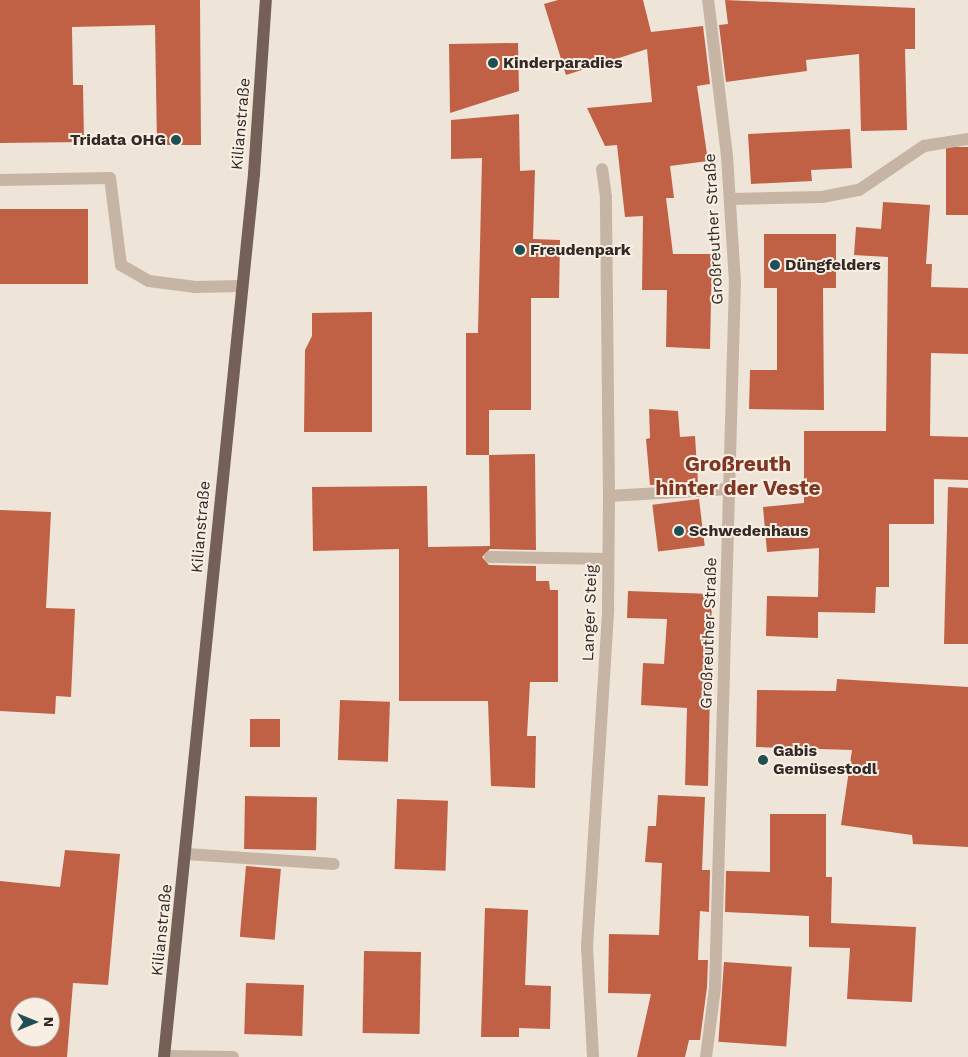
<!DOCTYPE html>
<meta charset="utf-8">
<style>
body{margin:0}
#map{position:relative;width:968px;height:1057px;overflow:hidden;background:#efe4d8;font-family:"Work Sans",sans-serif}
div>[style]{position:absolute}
.building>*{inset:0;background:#c06146;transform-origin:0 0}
.minor>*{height:12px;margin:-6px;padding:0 6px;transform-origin:6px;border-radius:6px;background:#c6b4a5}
.major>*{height:12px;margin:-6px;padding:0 6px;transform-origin:6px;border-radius:6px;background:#746057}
.dots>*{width:14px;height:14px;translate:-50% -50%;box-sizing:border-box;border:2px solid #f8eee4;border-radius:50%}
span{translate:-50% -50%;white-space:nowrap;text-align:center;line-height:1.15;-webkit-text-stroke:4px #f8eee4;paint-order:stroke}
.poi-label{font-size:16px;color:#332a26;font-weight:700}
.left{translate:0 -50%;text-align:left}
.right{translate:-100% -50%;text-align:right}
.street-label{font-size:16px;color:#332a26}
.district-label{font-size:21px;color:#7d3723;font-weight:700}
.north{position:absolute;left:10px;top:997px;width:50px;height:50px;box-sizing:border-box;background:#f8eee4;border:1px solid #a9a098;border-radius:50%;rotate:90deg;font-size:14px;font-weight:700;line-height:20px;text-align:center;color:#332a26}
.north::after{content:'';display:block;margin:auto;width:18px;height:22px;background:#1e4f52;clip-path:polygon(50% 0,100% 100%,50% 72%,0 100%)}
</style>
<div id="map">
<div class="building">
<div style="clip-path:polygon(0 0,200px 0,201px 145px,157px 145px,155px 25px,72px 27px,73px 85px,83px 85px,84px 142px,0 143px)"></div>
<div style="clip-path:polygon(558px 0,643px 0,651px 32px,703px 26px,710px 84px,697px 86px,708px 161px,670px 166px,674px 198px,666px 198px,673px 254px,712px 254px,710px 349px,666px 347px,667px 290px,642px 290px,643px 216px,625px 217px,617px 145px,605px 146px,587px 108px,652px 102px,647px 49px,566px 75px,544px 4px)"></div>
<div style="clip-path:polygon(725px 0,915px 8px,915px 49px,905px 49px,907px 130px,861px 131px,859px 54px,806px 60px,807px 71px,726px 82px,719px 25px,728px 24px)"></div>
<div style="clip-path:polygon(518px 43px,519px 91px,450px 113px,449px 44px)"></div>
<div style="clip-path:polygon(519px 114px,520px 171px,535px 170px,533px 239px,560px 240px,559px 298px,531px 298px,531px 410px,489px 410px,489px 455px,466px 455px,466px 333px,478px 333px,482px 158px,451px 159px,451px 120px)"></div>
<div style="clip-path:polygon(850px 129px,852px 168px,811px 170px,812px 181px,751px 184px,748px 134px)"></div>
<div style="left:968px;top:147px;width:68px;height:22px;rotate:90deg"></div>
<div style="clip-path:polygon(883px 202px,930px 205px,926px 264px,932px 264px,931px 287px,968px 288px,968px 354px,931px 353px,930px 436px,968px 437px,968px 480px,934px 479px,934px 524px,889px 524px,889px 587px,876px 587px,875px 613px,818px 612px,818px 638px,766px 636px,767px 596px,818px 597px,819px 548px,767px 552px,763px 507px,804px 503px,804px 431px,886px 431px,888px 257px,854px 255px,856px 227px,881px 229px)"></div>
<div style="left:0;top:209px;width:88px;height:75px"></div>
<div style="clip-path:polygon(764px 234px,836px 234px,836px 288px,823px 288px,824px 410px,749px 409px,750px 370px,777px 370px,777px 288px,764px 288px)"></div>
<div style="clip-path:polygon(372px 312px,372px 432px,304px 432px,305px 350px,312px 336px,312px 313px)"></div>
<div style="clip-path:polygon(649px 409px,678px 411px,680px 437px,695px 436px,698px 483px,650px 485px,646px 439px,650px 438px)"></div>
<div style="clip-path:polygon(535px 454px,536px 550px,490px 549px,482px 557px,489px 565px,536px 566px,536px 581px,549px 581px,550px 590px,558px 590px,558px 682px,530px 682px,527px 736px,536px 736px,535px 788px,491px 786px,488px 701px,399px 701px,399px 549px,313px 551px,312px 487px,427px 486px,428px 547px,490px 546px,489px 455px)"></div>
<div style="clip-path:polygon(948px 487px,968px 488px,968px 644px,944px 644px)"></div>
<div style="left:699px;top:499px;width:47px;height:47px;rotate:83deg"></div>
<div style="clip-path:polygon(0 510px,51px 512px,46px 608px,75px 609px,71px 697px,56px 696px,55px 714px,0 711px)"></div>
<div style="clip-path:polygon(628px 591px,712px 594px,708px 786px,685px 785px,687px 708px,641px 705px,643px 663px,664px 664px,667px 619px,627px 618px)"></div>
<div style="clip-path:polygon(837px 679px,968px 687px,968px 847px,913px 844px,912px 835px,841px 825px,852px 750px,756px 747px,757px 690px,836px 691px)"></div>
<div style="left:340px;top:700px;width:50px;height:60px;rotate:2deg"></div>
<div style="left:250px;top:719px;width:30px;height:28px"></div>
<div style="clip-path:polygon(658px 795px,705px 797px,702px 870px,710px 870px,709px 912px,700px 911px,698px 960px,708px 960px,707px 987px,700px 1040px,689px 1040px,685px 1057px,637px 1057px,651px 994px,608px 993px,609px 934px,659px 935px,662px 863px,645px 862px,648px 826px,656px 826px)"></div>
<div style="left:245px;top:796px;width:72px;height:53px;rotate:1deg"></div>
<div style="left:397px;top:799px;width:51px;height:70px;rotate:2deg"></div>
<div style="clip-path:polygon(770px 814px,826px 814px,826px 877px,832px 877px,831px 923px,916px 927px,912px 1002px,847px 999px,850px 948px,809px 947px,809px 916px,725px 912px,726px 871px,770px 872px)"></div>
<div style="clip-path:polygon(evenodd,65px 850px,120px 854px,108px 985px,73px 983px,67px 1057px,0 1057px,0 881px,60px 887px,65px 850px,20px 1007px,50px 1007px,50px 1037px,20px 1037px,20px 1007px)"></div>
<div style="left:246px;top:866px;width:35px;height:71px;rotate:5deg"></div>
<div style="clip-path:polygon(485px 908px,528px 910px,525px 985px,551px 986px,550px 1029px,519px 1028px,519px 1037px,481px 1037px)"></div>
<div style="left:364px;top:951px;width:57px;height:82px;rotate:1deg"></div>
<div style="left:724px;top:962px;width:68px;height:80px;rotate:4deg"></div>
<div style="left:246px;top:983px;width:58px;height:51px;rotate:2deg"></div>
</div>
<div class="minor">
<div style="left:0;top:180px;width:110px;rotate:-1deg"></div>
<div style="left:110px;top:178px;width:88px;rotate:82.8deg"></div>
<div style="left:121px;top:265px;width:32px;rotate:30deg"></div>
<div style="left:149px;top:281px;width:47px;rotate:7.3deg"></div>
<div style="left:196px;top:287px;width:45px;rotate:-1.3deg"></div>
<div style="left:730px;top:199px;width:92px;rotate:-1.2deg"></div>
<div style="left:822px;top:197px;width:38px;rotate:-11deg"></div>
<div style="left:859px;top:190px;width:78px;rotate:-34.1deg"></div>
<div style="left:924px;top:146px;width:45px;rotate:-9deg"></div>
<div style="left:609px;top:496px;width:121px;rotate:-3.3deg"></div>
<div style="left:490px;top:557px;width:118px;rotate:1deg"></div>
<div style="left:187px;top:854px;width:147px;rotate:3.9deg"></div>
<div style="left:165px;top:1056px;width:68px;rotate:0.8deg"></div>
<div style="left:593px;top:1057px;width:110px;rotate:-93.1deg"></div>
<div style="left:587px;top:947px;width:338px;rotate:-86.4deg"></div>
<div style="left:608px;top:610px;width:114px;rotate:-89.5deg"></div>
<div style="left:609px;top:496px;width:299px;rotate:-90.6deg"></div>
<div style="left:606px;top:197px;width:28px;rotate:-98deg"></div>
<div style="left:706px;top:1057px;width:70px;rotate:-82.6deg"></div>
<div style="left:715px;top:988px;width:705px;rotate:-88.38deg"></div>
<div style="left:735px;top:283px;width:127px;rotate:-93.6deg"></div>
<div style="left:727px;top:156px;width:157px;rotate:-96.9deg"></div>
</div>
<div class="major">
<div style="left:164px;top:1057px;width:888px;rotate:-84.18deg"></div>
<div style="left:254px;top:174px;width:174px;rotate:-86.1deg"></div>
</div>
<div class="dots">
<div style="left:493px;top:63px;background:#1e4f52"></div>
<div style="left:176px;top:140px;background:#1e4f52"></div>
<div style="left:520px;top:250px;background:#1e4f52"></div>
<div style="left:775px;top:265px;background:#1e4f52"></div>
<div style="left:679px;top:531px;background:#1e4f52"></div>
<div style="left:763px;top:760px;background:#1e4f52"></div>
</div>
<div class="poi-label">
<span class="left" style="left:503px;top:63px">Kinderparadies</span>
<span class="right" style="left:166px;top:140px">Tridata OHG</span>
<span class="left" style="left:530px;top:250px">Freudenpark</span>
<span class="left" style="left:785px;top:265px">Düngfelders</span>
<span class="left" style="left:689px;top:531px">Schwedenhaus</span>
<span class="left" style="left:773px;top:760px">Gabis<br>Gemüsestodl</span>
</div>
<div class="street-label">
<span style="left:241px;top:124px;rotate:-85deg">Kilianstraße</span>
<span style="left:714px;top:229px;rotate:-93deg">Großreuther Straße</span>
<span style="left:201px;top:527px;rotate:-85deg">Kilianstraße</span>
<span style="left:590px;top:613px;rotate:-88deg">Langer Steig</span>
<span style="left:709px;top:633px;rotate:-88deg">Großreuther Straße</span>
<span style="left:162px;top:930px;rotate:-84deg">Kilianstraße</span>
</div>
<div class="district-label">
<span style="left:738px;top:476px">Großreuth<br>hinter der Veste</span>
</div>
<div class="north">N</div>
</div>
